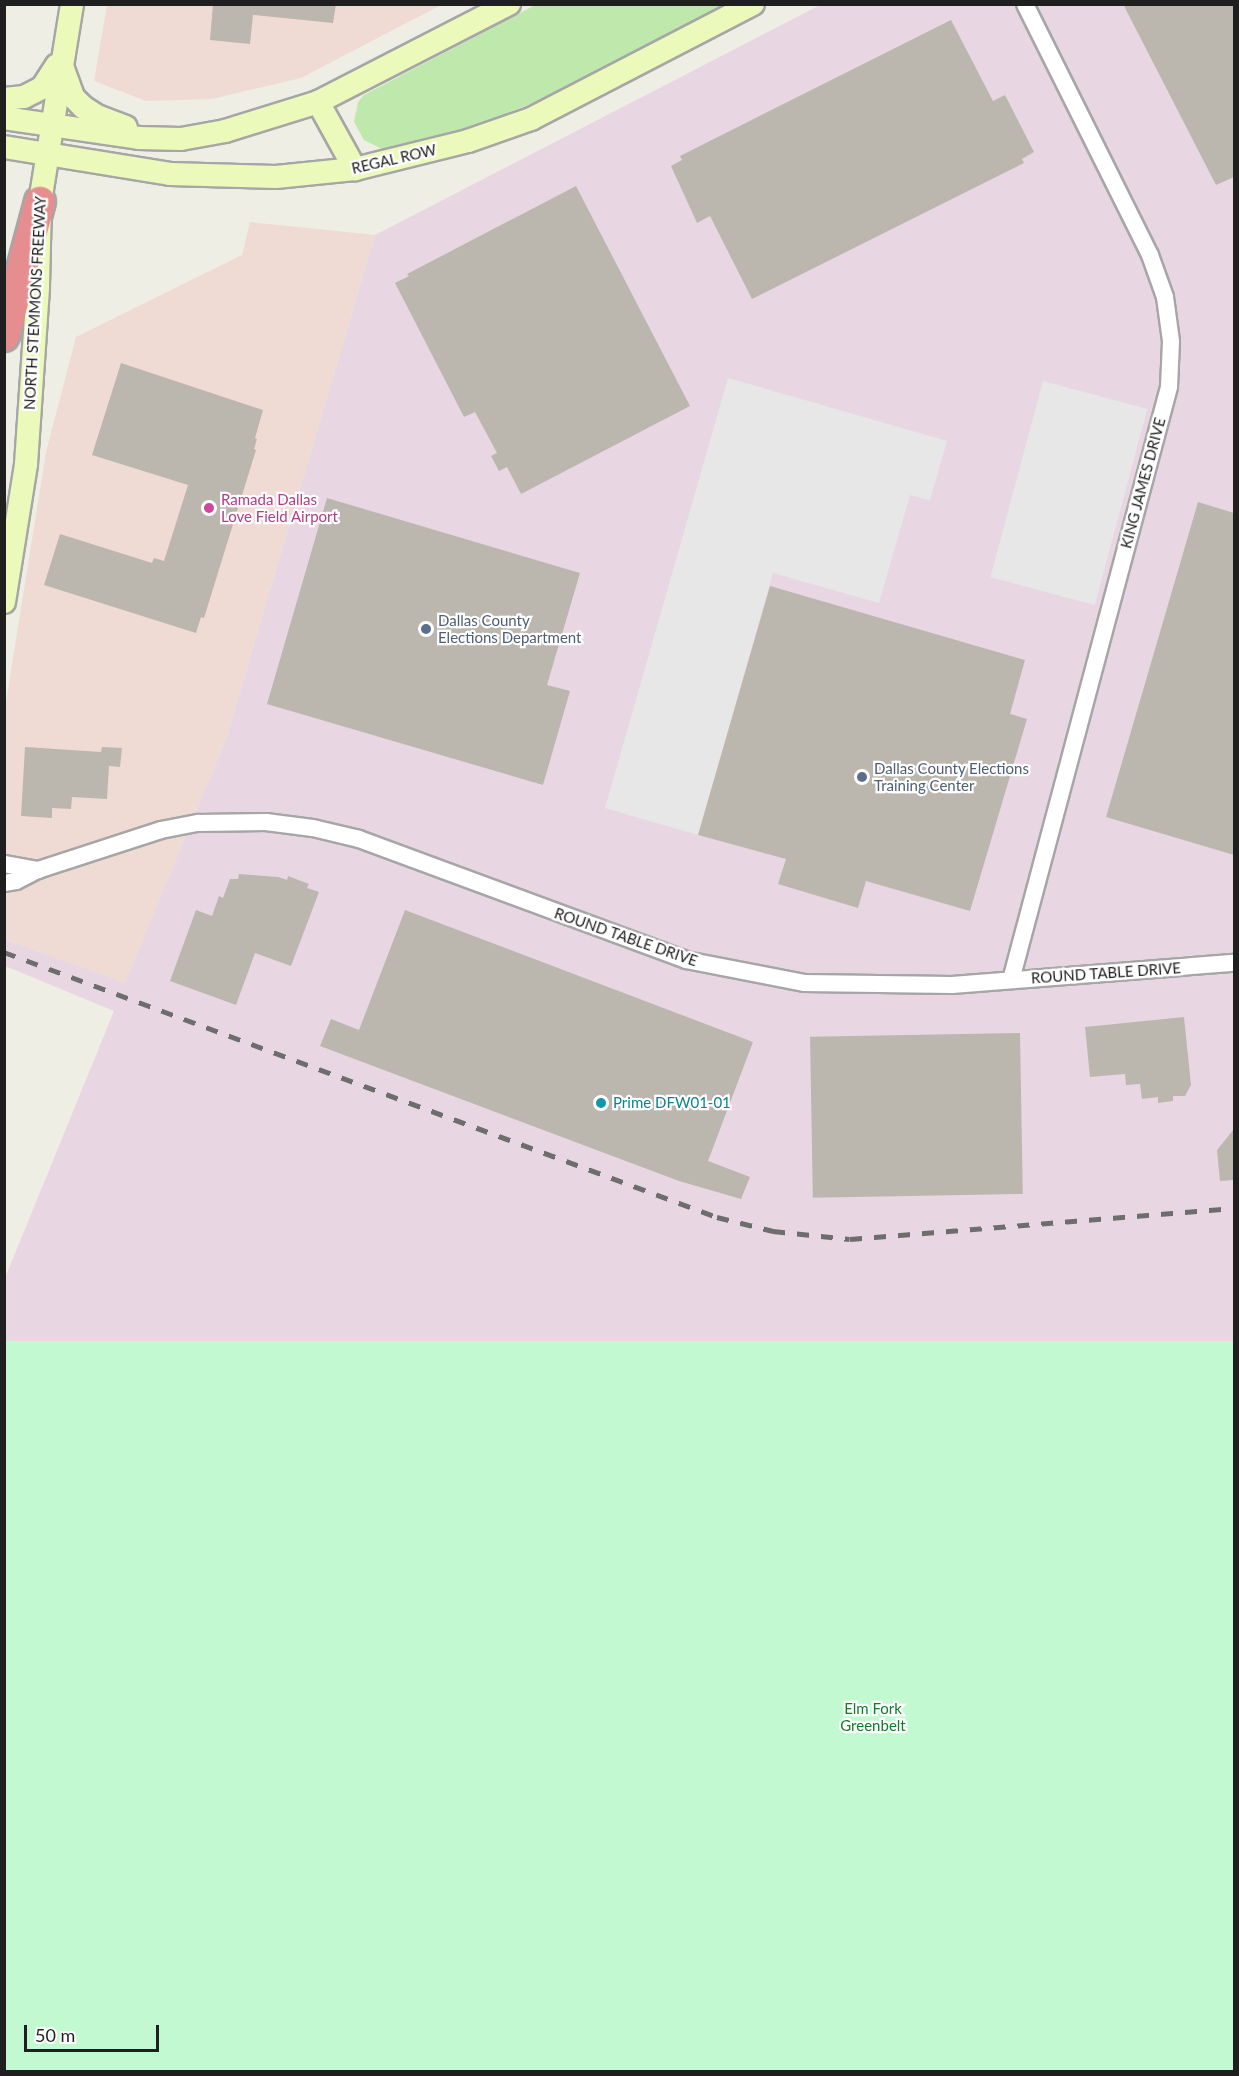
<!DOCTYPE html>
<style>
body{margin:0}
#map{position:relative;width:1239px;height:2076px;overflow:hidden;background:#efeee5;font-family:Lato,sans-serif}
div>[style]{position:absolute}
.commercial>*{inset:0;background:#f0dad4}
.industrial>*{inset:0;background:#e8d7e2}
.grass>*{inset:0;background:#bfe9ac}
.park>*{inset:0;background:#c3f9d0;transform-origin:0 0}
.parking>*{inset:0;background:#e7e7e7;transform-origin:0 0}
.building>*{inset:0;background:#bcb7ae;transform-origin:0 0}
.roads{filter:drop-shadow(2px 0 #a6a6a6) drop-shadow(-2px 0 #a6a6a6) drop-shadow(0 2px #a6a6a6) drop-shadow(0 -2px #a6a6a6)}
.street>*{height:16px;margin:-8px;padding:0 8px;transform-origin:8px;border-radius:8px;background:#fff}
.secondary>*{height:22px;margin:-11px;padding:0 11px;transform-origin:11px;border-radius:11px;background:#ebf9ba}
.highway>*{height:30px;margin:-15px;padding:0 15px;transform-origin:15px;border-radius:15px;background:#e68e8f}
.rail>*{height:4.5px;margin-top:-2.25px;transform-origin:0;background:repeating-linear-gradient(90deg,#6d6d6d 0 12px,transparent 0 24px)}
.dots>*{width:16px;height:16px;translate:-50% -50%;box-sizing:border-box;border:3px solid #fff;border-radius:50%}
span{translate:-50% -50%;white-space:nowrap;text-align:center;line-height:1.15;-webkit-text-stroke:4.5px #fff;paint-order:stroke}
.street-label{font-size:15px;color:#1f1f1f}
.hotel-label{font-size:15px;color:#b23c85}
.left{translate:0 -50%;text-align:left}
.service-label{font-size:15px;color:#4e5e75}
.culture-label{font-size:15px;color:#0d838f}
.park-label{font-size:15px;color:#0d7d29}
.frame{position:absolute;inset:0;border:6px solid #1f1f1f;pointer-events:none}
.scale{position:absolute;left:24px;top:2025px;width:135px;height:27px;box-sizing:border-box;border:3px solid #1f1f1f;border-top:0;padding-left:8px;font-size:18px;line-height:21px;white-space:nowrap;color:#1f1f1f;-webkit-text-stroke:4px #fff;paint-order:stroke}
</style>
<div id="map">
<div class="commercial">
<div style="clip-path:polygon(107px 5px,441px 5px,301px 78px,212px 99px,146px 101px,94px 81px)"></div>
<div style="clip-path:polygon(250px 222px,375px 235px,226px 739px,125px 984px,5px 939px,5px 708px,46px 452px,76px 337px,242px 255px)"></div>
</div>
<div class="industrial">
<div style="clip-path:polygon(820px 5px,1234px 5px,1234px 1341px,5px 1412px,5px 1278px,114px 1011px,5px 966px,4px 939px,125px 983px,226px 739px,375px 235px)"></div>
</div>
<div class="grass">
<div style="clip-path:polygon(535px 5px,728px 5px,565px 90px,500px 116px,450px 133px,382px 149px,364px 140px,354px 122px,358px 102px,364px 95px)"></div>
</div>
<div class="park">
<div style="left:1234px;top:1341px;width:730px;height:1231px;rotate:90deg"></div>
</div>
<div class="parking">
<div style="clip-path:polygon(728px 378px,947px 441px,930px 500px,910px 495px,879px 603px,773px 573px,698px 835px,605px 808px)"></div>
<div style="left:1043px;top:381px;width:108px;height:203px;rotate:15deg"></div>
</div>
<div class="building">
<div style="clip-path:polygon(213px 4px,336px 4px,333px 23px,253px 15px,250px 44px,210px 40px)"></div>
<div style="clip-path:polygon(1123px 4px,1234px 4px,1234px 177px,1216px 185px)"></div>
<div style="clip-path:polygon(951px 20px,993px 101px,1005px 95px,1034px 152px,1022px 159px,1024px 163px,752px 299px,710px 216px,697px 223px,671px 166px,682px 160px,680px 156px)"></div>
<div style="clip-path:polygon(576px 186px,690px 406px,521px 494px,507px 467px,499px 471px,491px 456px,497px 453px,475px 412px,464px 417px,395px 283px,409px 276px,407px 274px)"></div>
<div style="clip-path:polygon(121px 363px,263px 410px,255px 438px,257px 439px,254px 449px,256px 450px,204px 618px,201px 617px,196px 633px,44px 585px,60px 534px,152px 563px,154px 558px,164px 561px,188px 485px,92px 455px)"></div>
<div style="clip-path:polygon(327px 498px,580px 573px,547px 685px,570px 691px,543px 785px,267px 704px)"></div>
<div style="clip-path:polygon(1198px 502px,1234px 513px,1234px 855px,1106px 817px)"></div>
<div style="clip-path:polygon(770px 586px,1025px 660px,1010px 714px,1027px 719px,970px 911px,866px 881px,858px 908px,778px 884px,786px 859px,698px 835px)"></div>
<div style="clip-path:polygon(25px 747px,101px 752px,102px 747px,122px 748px,120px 767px,109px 766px,107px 799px,72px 797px,71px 809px,52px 808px,52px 818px,21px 816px)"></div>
<div style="clip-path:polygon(239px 874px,278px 877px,287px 880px,288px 876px,309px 884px,307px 888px,319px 892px,291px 966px,255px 953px,236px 1005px,170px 981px,196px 910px,212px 916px,219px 896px,223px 898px,230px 879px,238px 879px)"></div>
<div style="clip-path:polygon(405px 910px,753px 1042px,708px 1161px,750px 1177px,741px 1199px,679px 1181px,320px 1046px,331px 1019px,359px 1030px)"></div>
<div style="clip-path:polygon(1184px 1017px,1191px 1085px,1185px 1096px,1173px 1096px,1173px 1101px,1158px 1103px,1158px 1097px,1142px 1099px,1140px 1084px,1126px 1085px,1125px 1074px,1090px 1077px,1085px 1027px)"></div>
<div style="left:1020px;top:1033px;width:161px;height:210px;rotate:89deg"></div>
<div style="clip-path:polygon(1234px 1129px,1234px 1180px,1220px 1181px,1217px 1150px)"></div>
</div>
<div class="roads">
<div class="street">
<div style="left:4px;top:864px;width:35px;rotate:10deg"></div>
<div style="left:4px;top:883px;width:12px;rotate:-9deg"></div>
<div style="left:16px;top:881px;width:25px;rotate:-27deg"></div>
<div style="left:38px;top:870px;width:129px;rotate:-18deg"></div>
<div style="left:161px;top:830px;width:38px;rotate:-11deg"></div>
<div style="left:198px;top:823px;width:68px;rotate:-0.8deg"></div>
<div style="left:266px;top:822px;width:47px;rotate:7.3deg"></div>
<div style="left:313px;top:828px;width:47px;rotate:13.4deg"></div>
<div style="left:359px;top:839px;width:349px;rotate:20.3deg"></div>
<div style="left:686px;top:960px;width:120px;rotate:11deg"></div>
<div style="left:804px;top:983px;width:148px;rotate:0.8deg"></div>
<div style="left:952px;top:985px;width:283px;rotate:-4.5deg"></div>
<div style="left:1011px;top:980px;width:614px;rotate:-75.08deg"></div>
<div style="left:1169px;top:387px;width:46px;rotate:-87.5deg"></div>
<div style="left:1171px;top:341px;width:44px;rotate:-97.8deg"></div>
<div style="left:1165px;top:297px;width:45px;rotate:-109.7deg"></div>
<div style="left:1150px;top:255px;width:280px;rotate:-116.5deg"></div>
</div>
<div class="secondary">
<div style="left:62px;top:66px;width:33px;rotate:70deg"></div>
<div style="left:73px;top:97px;width:14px;rotate:45deg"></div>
<div style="left:83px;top:107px;width:17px;rotate:33deg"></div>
<div style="left:97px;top:116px;width:31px;rotate:21deg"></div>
<div style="left:4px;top:99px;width:20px;rotate:-6deg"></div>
<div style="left:24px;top:97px;width:20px;rotate:-27deg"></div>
<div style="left:42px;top:88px;width:27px;rotate:-57deg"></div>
<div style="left:318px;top:102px;width:77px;rotate:61.1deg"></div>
<div style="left:4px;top:118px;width:136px;rotate:8.4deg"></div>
<div style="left:139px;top:138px;width:42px;rotate:1.4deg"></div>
<div style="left:181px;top:139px;width:45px;rotate:-10.3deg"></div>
<div style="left:225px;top:131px;width:97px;rotate:-17.3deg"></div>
<div style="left:318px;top:102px;width:215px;rotate:-27.2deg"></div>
<div style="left:4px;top:147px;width:168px;rotate:9.2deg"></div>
<div style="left:170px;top:174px;width:106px;rotate:1.6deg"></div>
<div style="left:276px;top:177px;width:79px;rotate:-5.8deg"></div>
<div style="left:355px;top:169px;width:116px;rotate:-13.9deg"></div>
<div style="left:468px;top:141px;width:67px;rotate:-19.2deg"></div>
<div style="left:531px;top:119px;width:250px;rotate:-27.4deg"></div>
<div style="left:4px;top:602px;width:140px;rotate:-80.9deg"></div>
<div style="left:26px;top:464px;width:178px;rotate:-86.1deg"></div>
<div style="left:38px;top:286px;width:84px;rotate:-88.6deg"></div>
<div style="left:40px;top:202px;width:201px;rotate:-80.8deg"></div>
</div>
<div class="highway">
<div style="left:4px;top:336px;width:139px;rotate:-75deg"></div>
</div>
</div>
<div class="rail">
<div style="left:4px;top:952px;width:761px;rotate:20.39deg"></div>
<div style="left:717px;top:1217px;width:58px;rotate:14deg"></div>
<div style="left:773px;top:1231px;width:77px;rotate:5.9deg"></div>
<div style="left:850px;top:1239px;width:385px;rotate:-4.6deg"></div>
</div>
<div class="dots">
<div style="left:209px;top:508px;background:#d1479c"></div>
<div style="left:426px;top:629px;background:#5c6f8a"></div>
<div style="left:862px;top:777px;background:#5c6f8a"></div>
<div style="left:601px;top:1103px;background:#0f9aa8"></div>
</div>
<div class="street-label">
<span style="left:394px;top:159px;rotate:-13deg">REGAL ROW</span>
<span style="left:35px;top:303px;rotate:-87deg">NORTH STEMMONS FREEWAY</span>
<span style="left:1143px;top:483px;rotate:-75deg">KING JAMES DRIVE</span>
<span style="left:626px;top:937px;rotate:19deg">ROUND TABLE DRIVE</span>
<span style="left:1106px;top:973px;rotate:-4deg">ROUND TABLE DRIVE</span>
</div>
<div class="hotel-label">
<span class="left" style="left:221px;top:508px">Ramada Dallas<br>Love Field Airport</span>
</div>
<div class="service-label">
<span class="left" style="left:438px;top:629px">Dallas County<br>Elections Department</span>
<span class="left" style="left:874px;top:777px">Dallas County Elections<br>Training Center</span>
</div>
<div class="culture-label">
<span class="left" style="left:613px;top:1103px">Prime DFW01-01</span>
</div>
<div class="park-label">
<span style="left:873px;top:1717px">Elm Fork<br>Greenbelt</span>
</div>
<div class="frame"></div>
<div class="scale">50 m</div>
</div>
